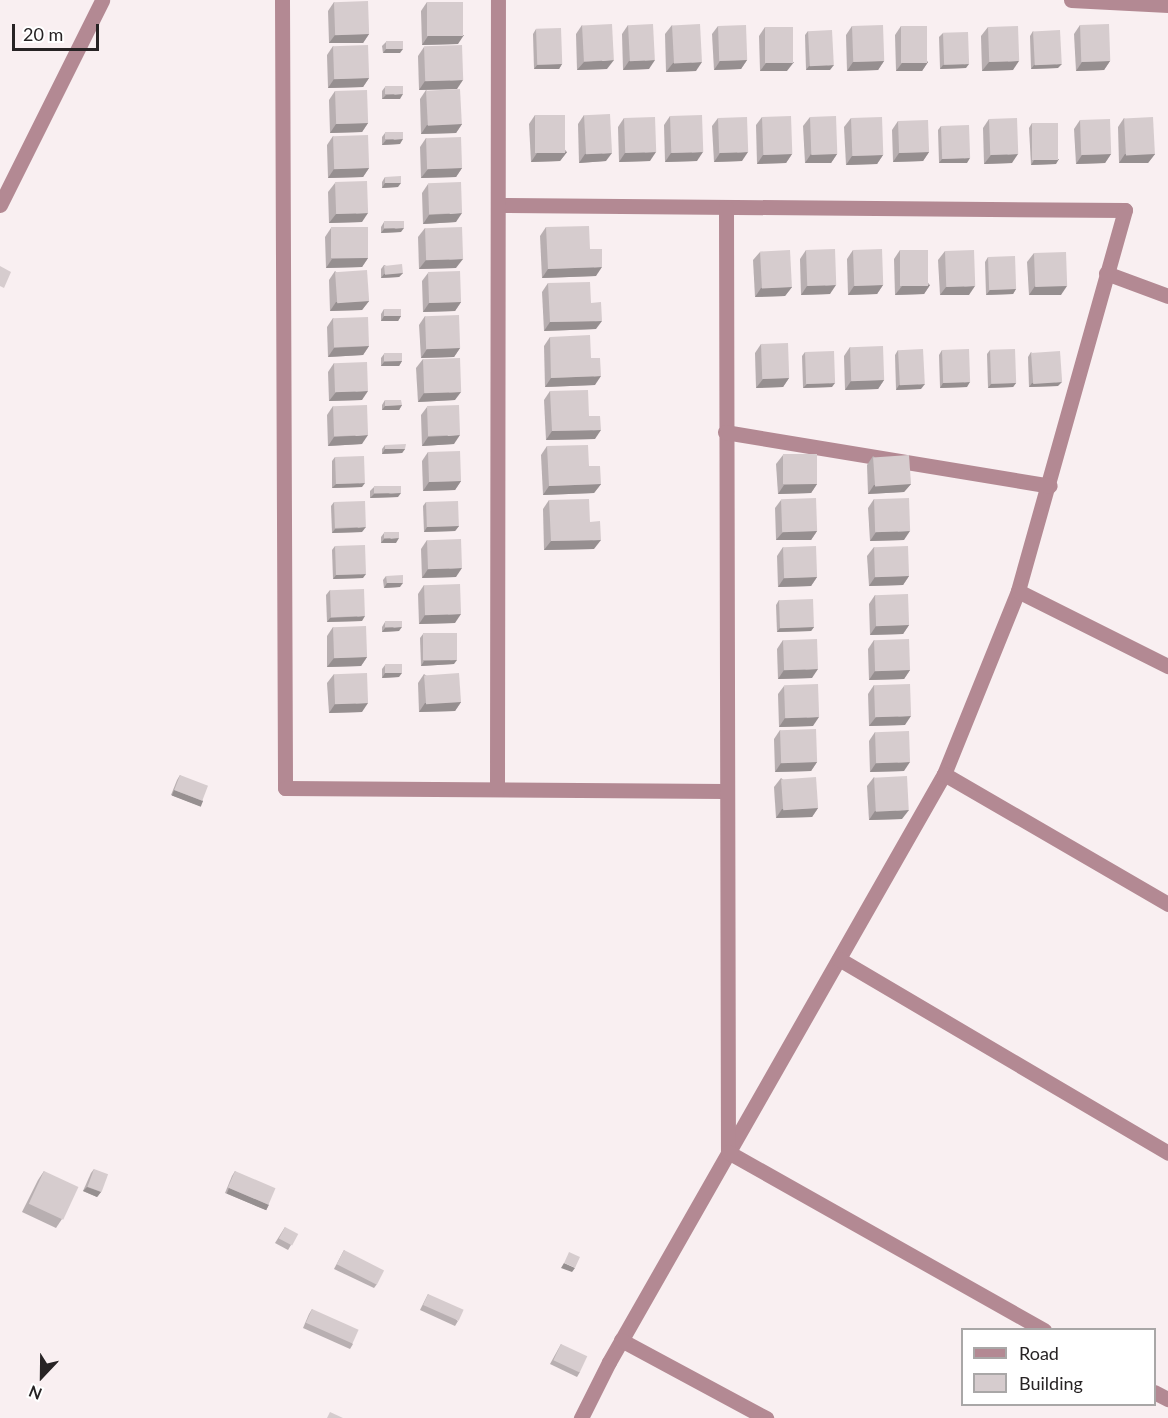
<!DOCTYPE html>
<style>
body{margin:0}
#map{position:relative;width:1168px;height:1418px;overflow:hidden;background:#f9eff1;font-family:Lato,sans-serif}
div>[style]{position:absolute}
.minor>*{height:15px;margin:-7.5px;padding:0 7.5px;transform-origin:7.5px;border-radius:7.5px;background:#b38993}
.wall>*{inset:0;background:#b8afb1}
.shaded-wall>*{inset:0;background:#968f90;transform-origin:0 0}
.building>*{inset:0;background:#d6ccce;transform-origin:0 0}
span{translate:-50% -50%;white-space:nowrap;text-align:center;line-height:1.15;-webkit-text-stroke:4.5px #fff;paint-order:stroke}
.legend{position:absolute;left:961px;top:1328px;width:195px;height:78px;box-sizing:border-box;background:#fff;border:2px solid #a9a7a7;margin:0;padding:8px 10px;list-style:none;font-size:18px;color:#272324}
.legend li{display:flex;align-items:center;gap:12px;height:30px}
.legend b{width:30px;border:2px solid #a9a7a7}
.north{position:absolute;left:12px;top:1346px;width:60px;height:60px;-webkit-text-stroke:4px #fff;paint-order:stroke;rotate:202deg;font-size:16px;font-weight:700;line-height:24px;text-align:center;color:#272324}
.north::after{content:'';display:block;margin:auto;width:21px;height:27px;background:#272324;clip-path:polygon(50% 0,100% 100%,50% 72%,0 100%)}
.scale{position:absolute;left:12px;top:24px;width:87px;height:27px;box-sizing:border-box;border:3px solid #272324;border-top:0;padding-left:8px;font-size:18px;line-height:21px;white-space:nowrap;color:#272324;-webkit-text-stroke:4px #fff;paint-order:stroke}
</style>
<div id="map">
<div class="minor">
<div style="left:282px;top:0;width:788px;rotate:89.78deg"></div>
<div style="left:285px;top:788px;width:439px;rotate:0.4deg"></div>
<div style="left:1071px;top:0;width:97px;rotate:3deg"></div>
<div style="left:0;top:205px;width:229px;rotate:-63.5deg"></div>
<div style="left:498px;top:205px;width:627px;rotate:0.46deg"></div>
<div style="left:1125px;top:210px;width:396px;rotate:105.7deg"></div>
<div style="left:1018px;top:591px;width:197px;rotate:112deg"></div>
<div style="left:944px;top:774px;width:677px;rotate:119.67deg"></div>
<div style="left:609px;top:1362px;width:63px;rotate:116.6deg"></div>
<div style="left:726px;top:207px;width:945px;rotate:89.88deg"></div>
<div style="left:728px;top:1152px;width:363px;rotate:29.4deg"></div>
<div style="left:1106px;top:273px;width:66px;rotate:20.4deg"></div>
<div style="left:725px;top:432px;width:329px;rotate:9.4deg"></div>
<div style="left:1018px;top:591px;width:168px;rotate:26.6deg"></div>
<div style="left:944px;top:774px;width:259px;rotate:30.1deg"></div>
<div style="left:497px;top:789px;width:789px;rotate:-89.93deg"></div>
<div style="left:839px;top:959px;width:382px;rotate:30.5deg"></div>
<div style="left:621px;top:1340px;width:165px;rotate:28.3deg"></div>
<div style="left:1154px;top:1392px;width:16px;rotate:27deg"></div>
</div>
<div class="wall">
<div style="clip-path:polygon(334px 2px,369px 34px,363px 43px,329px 43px,328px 11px)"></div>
<div style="clip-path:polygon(427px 2px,458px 44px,422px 45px,421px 11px)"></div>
<div style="clip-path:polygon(582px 25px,607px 69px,577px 70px,576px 34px)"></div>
<div style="clip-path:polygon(628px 25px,649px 69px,623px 70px,622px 34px)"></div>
<div style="clip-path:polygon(672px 25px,696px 71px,666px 72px,665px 34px)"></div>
<div style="clip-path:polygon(1080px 25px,1110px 61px,1104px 70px,1076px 71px,1074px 34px)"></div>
<div style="clip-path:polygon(718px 26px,747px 60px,741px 69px,714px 70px,712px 34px)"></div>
<div style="clip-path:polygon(852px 26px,884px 61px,878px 70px,847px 71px,846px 35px)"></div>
<div style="clip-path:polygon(901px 26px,928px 62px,922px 71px,896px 71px,895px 35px)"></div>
<div style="clip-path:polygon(765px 27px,787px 71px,760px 71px,759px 36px)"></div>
<div style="clip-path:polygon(988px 27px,1013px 70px,982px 71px,981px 36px)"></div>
<div style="clip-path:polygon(536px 29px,562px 64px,559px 69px,534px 69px,533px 34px)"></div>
<div style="clip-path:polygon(808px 31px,830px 70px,806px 70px,805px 35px)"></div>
<div style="clip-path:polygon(1033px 31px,1058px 68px,1031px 69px,1030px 36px)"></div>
<div style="clip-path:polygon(943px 33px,966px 68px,940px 69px,939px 37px)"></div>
<div style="clip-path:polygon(386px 42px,400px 53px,383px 53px,382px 46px)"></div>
<div style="clip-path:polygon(333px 46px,369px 78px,363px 87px,328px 88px,327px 55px)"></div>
<div style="clip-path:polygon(424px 47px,457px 89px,419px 90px,418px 56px)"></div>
<div style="clip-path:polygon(385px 87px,400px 99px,382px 99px,382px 91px)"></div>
<div style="clip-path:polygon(426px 90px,462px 124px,456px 133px,421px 134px,420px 99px)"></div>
<div style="clip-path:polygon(335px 91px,368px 123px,362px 132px,330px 133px,329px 100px)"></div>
<div style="clip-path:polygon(535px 115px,567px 152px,560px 161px,531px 162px,529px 124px)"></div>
<div style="clip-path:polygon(584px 115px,606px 161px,579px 163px,578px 124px)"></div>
<div style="clip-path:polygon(670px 116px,697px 161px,665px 162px,664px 125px)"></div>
<div style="clip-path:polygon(762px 117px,792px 154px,786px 163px,757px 164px,756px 125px)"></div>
<div style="clip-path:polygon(810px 117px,837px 154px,831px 163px,805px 163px,803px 126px)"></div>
<div style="clip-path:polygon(624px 118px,650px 161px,619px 162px,618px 127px)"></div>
<div style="clip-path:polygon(718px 118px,742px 161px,714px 162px,712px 126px)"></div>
<div style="clip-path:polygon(851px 118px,883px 155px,877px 164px,846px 165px,844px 127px)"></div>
<div style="clip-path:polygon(1124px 118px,1155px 154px,1148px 163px,1119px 163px,1118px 127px)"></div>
<div style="clip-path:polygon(989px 119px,1012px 163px,984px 164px,983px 128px)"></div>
<div style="clip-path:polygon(1080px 120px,1111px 154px,1105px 163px,1076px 164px,1074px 129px)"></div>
<div style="clip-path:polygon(898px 121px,929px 152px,923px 161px,893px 162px,892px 130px)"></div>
<div style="clip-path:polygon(1032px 123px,1056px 164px,1031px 165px,1029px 128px)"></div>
<div style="clip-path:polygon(941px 126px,967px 163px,939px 163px,938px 130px)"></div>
<div style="clip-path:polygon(385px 133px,400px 144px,382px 145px,382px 137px)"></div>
<div style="clip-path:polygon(333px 136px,369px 168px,363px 177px,328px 178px,327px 145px)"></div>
<div style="clip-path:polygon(426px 138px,462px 168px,456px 177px,421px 178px,420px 147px)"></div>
<div style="clip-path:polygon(385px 177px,398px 187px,382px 188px,382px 182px)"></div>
<div style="clip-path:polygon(335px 183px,362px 222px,329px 223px,328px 192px)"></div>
<div style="clip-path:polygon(428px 184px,456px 222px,423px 224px,422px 193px)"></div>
<div style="clip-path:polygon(384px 222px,401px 232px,381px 233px,381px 227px)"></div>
<div style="clip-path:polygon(546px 227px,590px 249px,596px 276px,542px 278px,540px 236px)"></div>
<div style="clip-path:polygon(331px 228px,368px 258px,362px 267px,326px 268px,325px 237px)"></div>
<div style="clip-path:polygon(425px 228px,456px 268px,419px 269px,418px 237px)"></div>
<div style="clip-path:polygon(806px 250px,830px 294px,801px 295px,800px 259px)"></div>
<div style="clip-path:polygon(853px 250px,883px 285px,877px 294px,848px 295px,847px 259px)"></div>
<div style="clip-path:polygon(900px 250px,930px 285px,924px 294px,895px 295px,894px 259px)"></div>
<div style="clip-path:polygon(945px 251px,969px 295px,940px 295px,938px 260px)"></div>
<div style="clip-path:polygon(760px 252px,792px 287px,785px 296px,755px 297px,753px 260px)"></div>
<div style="clip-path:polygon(1034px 253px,1061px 295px,1029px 295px,1027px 262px)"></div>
<div style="clip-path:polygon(988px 257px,1016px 289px,1013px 294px,986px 295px,985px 262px)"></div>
<div style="clip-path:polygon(384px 265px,403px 273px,399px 277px,381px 278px,381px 269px)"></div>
<div style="clip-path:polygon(335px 271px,369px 301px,362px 310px,330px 311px,329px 280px)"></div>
<div style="clip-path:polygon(428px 273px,461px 302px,455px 311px,423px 312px,422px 281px)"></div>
<div style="clip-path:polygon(548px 283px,591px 303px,596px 329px,544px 331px,542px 292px)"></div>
<div style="clip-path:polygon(384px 309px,401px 316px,398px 321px,381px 321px,381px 314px)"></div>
<div style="clip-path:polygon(425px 316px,460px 348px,454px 357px,421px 358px,419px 325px)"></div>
<div style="clip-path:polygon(333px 318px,369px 346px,363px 355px,328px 357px,327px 327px)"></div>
<div style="clip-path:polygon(550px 337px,591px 358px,595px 385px,545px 387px,544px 346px)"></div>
<div style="clip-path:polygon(761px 344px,789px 378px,783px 387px,756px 388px,755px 353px)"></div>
<div style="clip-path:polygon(850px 347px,884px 380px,878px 389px,845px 390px,844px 356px)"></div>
<div style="clip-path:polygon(898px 350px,921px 389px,896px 390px,895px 355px)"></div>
<div style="clip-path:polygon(942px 350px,967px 387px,940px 388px,939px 355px)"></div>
<div style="clip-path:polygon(990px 350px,1016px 383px,1013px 387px,988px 388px,987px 354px)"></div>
<div style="clip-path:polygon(805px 352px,832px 387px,803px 388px,802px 356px)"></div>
<div style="clip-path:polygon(1031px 352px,1058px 386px,1029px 387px,1028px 357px)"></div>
<div style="clip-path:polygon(384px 354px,402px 361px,399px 366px,381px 366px,381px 358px)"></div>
<div style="clip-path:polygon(423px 359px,455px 400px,418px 402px,416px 368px)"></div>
<div style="clip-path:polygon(334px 363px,362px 400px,329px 401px,328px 372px)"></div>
<div style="clip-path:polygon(550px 391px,589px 416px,595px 439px,546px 440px,544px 400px)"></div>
<div style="clip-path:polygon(385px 400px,402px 405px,399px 410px,382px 410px,382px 405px)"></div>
<div style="clip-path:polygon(333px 406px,362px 444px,328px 446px,327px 415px)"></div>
<div style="clip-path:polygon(427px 407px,454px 444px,422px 446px,421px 415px)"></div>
<div style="clip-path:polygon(385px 445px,405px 449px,402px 453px,382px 454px,382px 449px)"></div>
<div style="clip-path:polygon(547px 446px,589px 466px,601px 484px,594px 493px,543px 495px,541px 455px)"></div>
<div style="clip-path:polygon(428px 452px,461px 481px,455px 490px,423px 491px,422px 461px)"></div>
<div style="clip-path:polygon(783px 455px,817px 484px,811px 493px,778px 494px,776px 464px)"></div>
<div style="clip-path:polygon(873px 456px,911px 484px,904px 492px,868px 494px,867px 465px)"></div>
<div style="clip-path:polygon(335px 457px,362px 487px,332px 488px,332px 461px)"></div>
<div style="clip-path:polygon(374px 487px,398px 497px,370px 498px,370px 491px)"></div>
<div style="clip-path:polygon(874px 499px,904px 540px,870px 541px,868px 508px)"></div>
<div style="clip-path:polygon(549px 500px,590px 522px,594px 549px,544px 550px,543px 509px)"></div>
<div style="clip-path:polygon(781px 500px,817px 531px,811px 540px,776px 540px,775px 508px)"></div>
<div style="clip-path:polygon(334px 502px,362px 532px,332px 533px,331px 506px)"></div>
<div style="clip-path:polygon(426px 502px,459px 526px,455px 531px,424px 532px,423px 506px)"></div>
<div style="clip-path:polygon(384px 533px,396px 543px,381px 543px,381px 537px)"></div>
<div style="clip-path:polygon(427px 540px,456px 577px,422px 578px,421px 549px)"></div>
<div style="clip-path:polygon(335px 546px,363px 578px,333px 579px,332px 550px)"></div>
<div style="clip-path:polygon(783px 547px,817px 577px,811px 586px,778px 587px,777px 556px)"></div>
<div style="clip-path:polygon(874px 547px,909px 576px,903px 585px,869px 586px,867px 556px)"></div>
<div style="clip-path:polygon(386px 576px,400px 587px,384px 588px,383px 580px)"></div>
<div style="clip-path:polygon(424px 585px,455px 623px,419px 624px,418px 594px)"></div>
<div style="clip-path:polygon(330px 590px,362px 621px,327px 622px,326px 595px)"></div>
<div style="clip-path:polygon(875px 595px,909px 625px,903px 634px,870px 635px,869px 604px)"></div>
<div style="clip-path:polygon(779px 600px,814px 627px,811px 631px,777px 632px,776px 605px)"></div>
<div style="clip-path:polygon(385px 622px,399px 631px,382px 632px,382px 627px)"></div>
<div style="clip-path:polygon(333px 627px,367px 657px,361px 666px,327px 667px,327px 636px)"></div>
<div style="clip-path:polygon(423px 634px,454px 664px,421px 666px,420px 638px)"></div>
<div style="clip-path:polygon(783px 640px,812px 678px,778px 679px,777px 649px)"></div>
<div style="clip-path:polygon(874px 640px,910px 670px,904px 679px,869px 680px,868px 649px)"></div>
<div style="clip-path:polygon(385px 665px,399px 677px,382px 678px,382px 669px)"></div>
<div style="clip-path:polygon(334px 674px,362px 712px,329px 713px,327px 683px)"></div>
<div style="clip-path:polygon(424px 674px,461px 702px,455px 711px,419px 712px,418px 683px)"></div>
<div style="clip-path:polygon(874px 685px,905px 725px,869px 726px,868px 694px)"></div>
<div style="clip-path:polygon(784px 686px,813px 726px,779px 727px,778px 694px)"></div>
<div style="clip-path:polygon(780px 730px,817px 762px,811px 771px,775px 772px,774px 739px)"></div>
<div style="clip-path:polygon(875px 732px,904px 771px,870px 772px,869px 741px)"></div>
<div style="clip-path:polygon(180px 775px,203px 801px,200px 806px,171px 795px,177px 780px)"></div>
<div style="clip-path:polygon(874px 777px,902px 819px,869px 820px,867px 786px)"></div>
<div style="clip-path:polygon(781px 778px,818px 808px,812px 817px,776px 818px,774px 787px)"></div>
<div style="clip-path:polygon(94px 1169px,101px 1192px,97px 1197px,83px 1191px,91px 1173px)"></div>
<div style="clip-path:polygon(44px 1171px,62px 1219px,56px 1228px,22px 1212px,38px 1180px)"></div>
<div style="clip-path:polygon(235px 1171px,269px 1205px,266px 1210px,225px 1193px,232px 1176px)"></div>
<div style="clip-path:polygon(285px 1227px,291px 1245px,288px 1250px,275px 1243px)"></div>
<div style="clip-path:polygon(344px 1250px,377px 1284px,374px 1288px,334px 1269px)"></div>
<div style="clip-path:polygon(428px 1294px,458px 1321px,455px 1326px,420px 1310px)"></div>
<div style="clip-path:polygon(312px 1309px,353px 1344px,350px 1349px,303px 1328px,309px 1314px)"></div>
<div style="clip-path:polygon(561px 1344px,580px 1372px,577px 1377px,550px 1364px)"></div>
</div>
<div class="shaded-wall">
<div style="clip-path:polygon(369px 34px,363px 43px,329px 43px,335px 35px)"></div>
<div style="clip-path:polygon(464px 35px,458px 44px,422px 45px,428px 36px)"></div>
<div style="clip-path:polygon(386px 49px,403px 49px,400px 53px,383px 53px)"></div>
<div style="clip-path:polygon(614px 60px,607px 69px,577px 70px,584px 62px)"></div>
<div style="clip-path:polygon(655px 60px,649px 69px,623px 70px,629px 61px)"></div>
<div style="clip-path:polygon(747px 60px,741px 69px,714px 70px,720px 61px)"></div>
<div style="clip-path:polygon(884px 61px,878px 70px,847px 71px,853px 62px)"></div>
<div style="clip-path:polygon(1019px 61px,1013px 70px,982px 71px,989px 62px)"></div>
<div style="clip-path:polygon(1110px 61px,1104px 70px,1076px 71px,1082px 62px)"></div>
<div style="clip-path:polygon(702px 62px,696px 71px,666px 72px,673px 63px)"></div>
<div style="clip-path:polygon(794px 62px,787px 71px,760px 71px,766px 63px)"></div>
<div style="clip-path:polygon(928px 62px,922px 71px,896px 71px,902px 63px)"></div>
<div style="clip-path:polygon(562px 64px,559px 69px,534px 69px,537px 65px)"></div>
<div style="clip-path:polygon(969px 64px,966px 68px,940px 69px,943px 65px)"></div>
<div style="clip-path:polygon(1062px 64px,1058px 68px,1031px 69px,1034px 65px)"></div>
<div style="clip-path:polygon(834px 65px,830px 70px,806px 70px,809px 66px)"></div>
<div style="clip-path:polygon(369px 78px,363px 87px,328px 88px,334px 79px)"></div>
<div style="clip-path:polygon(463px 80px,457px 89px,419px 90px,425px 81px)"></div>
<div style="clip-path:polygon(403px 94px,400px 99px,382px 99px,386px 95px)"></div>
<div style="clip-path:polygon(368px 123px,362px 132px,330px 133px,336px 124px)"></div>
<div style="clip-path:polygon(462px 124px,456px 133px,421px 134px,427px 125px)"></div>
<div style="clip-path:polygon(403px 139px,400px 144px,382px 145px,386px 140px)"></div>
<div style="clip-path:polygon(567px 152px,560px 161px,531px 162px,537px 153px)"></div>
<div style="clip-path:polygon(656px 152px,650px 161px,619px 162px,625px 153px)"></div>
<div style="clip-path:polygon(703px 152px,697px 161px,665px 162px,671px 153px)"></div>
<div style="clip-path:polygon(748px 152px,742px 161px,714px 162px,720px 153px)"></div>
<div style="clip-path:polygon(929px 152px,923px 161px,893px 162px,899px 153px)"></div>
<div style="clip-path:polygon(612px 153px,606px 161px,579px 163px,585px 154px)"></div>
<div style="clip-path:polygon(792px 154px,786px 163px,757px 164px,763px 155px)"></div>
<div style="clip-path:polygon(811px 154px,837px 154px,831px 163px,805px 163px)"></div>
<div style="clip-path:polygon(1018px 154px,1012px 163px,984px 164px,991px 155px)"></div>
<div style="clip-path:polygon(1111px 154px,1105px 163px,1076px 164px,1082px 155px)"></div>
<div style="clip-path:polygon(1125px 154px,1155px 154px,1148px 163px,1119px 163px)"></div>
<div style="clip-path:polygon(883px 155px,877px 164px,846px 165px,852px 156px)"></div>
<div style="clip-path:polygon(970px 158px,967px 163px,939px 163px,942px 159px)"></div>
<div style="clip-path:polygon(1059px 159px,1056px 164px,1031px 165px,1034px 160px)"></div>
<div style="clip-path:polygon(369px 168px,363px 177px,328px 178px,334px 169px)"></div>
<div style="clip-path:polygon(462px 168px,456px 177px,421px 178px,428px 169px)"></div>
<div style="clip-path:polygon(385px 183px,401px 183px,398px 187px,382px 188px)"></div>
<div style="clip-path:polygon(368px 213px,362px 222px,329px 223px,336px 214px)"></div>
<div style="clip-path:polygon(462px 213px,456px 222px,423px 224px,429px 215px)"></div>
<div style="clip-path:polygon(404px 228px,401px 232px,381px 233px,384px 229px)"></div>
<div style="clip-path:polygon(368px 258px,362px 267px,326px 268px,332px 259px)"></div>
<div style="clip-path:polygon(463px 259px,456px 268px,419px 269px,426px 260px)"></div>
<div style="clip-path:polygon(602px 267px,596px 276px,542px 278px,548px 269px)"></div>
<div style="clip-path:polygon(403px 273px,399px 277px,381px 278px,384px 274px)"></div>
<div style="clip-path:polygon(836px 285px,830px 294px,801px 295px,807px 286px)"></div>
<div style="clip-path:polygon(883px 285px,877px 294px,848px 295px,854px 286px)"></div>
<div style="clip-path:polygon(930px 285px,924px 294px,895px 295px,902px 286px)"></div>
<div style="clip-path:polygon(975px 286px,969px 295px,940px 295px,946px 287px)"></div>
<div style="clip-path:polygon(1035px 286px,1067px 286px,1061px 295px,1029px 295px)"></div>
<div style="clip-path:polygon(792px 287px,785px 296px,755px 297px,761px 288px)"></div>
<div style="clip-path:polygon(1016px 289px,1013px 294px,986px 295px,990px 290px)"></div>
<div style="clip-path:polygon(369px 301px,362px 310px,330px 311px,336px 302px)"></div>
<div style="clip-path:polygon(461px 302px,455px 311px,423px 312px,429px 303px)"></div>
<div style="clip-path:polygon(384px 316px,401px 316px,398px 321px,381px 321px)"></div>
<div style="clip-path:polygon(602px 321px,596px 329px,544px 331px,550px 322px)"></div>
<div style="clip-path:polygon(369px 346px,363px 355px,328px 357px,334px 348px)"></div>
<div style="clip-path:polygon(460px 348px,454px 357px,421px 358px,427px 349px)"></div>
<div style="clip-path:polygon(402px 361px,399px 366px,381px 366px,384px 362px)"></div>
<div style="clip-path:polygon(601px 376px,595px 385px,545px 387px,551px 378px)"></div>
<div style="clip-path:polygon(789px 378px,783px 387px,756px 388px,763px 379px)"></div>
<div style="clip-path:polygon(884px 380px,878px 389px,845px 390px,851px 381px)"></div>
<div style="clip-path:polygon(970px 382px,967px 387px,940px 388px,943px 383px)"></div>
<div style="clip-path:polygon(1062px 382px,1058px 386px,1029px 387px,1032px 383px)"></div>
<div style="clip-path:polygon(835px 383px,832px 387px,803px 388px,807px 384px)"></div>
<div style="clip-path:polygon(1016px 383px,1013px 387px,988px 388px,991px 384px)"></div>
<div style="clip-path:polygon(925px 384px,921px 389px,896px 390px,899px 385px)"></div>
<div style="clip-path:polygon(368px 391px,362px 400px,329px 401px,336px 392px)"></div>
<div style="clip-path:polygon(461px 392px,455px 400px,418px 402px,424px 393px)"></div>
<div style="clip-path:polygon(402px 405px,399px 410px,382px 410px,385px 406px)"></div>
<div style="clip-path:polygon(601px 430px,595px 439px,546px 440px,552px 431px)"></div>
<div style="clip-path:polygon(368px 435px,362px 444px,328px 446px,334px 437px)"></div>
<div style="clip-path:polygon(460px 435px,454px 444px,422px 446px,428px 437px)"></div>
<div style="clip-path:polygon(385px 449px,405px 449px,402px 453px,382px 454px)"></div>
<div style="clip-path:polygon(461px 481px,455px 490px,423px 491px,429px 482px)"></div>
<div style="clip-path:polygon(365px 483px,362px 487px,332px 488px,336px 484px)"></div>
<div style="clip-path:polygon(601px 484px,594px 493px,543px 495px,549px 486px)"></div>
<div style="clip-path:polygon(817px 484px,811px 493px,778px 494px,784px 485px)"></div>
<div style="clip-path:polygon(911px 484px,904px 492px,868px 494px,874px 485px)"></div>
<div style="clip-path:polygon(401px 493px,398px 497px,370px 498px,374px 494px)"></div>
<div style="clip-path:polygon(459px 526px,455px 531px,424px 532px,427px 527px)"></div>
<div style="clip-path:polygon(366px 527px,362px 532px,332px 533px,335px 529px)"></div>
<div style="clip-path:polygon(817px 531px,811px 540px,776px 540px,783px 532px)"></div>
<div style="clip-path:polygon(910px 531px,904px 540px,870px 541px,876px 532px)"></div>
<div style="clip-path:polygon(399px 538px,396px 543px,381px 543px,384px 539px)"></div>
<div style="clip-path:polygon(601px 540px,594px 549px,544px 550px,551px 541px)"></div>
<div style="clip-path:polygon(462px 568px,456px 577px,422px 578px,428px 569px)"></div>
<div style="clip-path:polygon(366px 574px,363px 578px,333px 579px,336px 575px)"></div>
<div style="clip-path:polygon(909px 576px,903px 585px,869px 586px,875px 577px)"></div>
<div style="clip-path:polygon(817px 577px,811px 586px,778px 587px,784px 578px)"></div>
<div style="clip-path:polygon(387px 583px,403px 583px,400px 587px,384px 588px)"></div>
<div style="clip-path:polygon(461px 614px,455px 623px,419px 624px,425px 615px)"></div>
<div style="clip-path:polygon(365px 616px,362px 621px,327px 622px,330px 618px)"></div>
<div style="clip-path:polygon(909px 625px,903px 634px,870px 635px,876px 626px)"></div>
<div style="clip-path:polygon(402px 627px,399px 631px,382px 632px,385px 628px)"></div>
<div style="clip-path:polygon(814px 627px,811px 631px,777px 632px,780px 628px)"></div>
<div style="clip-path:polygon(367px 657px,361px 666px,327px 667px,334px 658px)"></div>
<div style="clip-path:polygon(457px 660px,454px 664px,421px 666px,424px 661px)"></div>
<div style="clip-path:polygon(818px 669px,812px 678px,778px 679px,784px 670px)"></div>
<div style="clip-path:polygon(910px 670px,904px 679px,869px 680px,875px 671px)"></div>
<div style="clip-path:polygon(385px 673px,402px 673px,399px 677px,382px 678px)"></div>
<div style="clip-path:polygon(461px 702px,455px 711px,419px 712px,425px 703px)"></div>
<div style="clip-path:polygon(368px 703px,362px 712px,329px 713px,335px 704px)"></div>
<div style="clip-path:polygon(911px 716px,905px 725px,869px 726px,876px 717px)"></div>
<div style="clip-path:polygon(819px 717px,813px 726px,779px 727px,785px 718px)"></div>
<div style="clip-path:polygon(817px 762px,811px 771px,775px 772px,781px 763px)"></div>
<div style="clip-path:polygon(910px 762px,904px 771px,870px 772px,876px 763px)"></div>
<div style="left:174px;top:790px;width:31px;height:6px;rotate:21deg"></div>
<div style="clip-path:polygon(818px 808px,812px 817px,776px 818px,782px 809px)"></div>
<div style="clip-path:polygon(909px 810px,902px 819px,869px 820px,875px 811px)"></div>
<div style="clip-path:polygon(87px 1187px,101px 1192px,97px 1197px,83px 1191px)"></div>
<div style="left:229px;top:1188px;width:43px;height:6px;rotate:23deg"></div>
<div style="clip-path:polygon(564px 1263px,575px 1268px,572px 1272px,561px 1268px)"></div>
</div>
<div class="building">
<div style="left:368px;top:1px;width:33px;height:34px;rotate:88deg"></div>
<div style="left:427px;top:2px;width:36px;height:34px"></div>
<div style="left:612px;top:24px;width:36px;height:30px;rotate:87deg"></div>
<div style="left:653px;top:24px;width:36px;height:25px;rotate:87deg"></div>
<div style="left:700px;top:24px;width:38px;height:28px;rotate:87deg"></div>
<div style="left:1109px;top:24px;width:37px;height:29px;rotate:88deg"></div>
<div style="left:746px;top:25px;width:35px;height:28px;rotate:88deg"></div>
<div style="left:883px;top:25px;width:36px;height:31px;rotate:88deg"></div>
<div style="left:901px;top:26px;width:26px;height:37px"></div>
<div style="left:1018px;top:26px;width:35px;height:30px;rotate:88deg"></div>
<div style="left:765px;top:27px;width:28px;height:36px"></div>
<div style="left:561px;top:28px;width:36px;height:25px;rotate:88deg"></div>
<div style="left:832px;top:30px;width:35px;height:24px;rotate:87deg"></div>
<div style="left:1060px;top:30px;width:34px;height:27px;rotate:87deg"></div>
<div style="left:968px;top:32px;width:32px;height:25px;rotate:88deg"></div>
<div style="left:403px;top:41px;width:8px;height:17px;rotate:90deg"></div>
<div style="left:368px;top:45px;width:33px;height:35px;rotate:88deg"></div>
<div style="left:462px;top:45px;width:35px;height:38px;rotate:88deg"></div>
<div style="left:403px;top:86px;width:8px;height:18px;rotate:90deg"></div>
<div style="left:460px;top:89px;width:35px;height:34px;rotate:87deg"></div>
<div style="left:367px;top:90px;width:33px;height:32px;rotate:88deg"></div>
<div style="left:610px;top:114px;width:39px;height:26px;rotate:87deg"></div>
<div style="left:535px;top:115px;width:30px;height:38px"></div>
<div style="left:702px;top:115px;width:37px;height:32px;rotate:88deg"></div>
<div style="left:791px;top:116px;width:38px;height:29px;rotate:88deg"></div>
<div style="left:836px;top:116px;width:38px;height:26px;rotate:88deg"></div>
<div style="left:655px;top:117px;width:35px;height:31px;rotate:88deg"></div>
<div style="left:747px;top:117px;width:35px;height:29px;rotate:88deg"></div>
<div style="left:882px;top:117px;width:38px;height:31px;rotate:88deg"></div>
<div style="left:1153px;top:117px;width:37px;height:29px;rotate:87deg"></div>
<div style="left:1017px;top:118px;width:36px;height:28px;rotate:88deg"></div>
<div style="left:1110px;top:119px;width:35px;height:30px;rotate:88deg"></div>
<div style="left:928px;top:120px;width:32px;height:30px;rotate:88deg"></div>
<div style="left:1032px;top:123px;width:26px;height:37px"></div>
<div style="left:969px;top:125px;width:33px;height:28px;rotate:88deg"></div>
<div style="left:403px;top:132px;width:7px;height:18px;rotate:90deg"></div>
<div style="left:368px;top:135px;width:33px;height:35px;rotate:88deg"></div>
<div style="left:461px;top:137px;width:31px;height:35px;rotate:88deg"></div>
<div style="clip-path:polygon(401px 176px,401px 183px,385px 183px,385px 177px)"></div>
<div style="left:367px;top:181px;width:32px;height:32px;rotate:88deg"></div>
<div style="left:461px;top:182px;width:31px;height:33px;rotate:88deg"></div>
<div style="left:404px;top:221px;width:7px;height:20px;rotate:90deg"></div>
<div style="clip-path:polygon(589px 226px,590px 249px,602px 249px,602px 267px,548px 269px,546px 227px)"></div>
<div style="left:368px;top:227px;width:31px;height:37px;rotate:90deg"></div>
<div style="left:462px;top:227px;width:32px;height:37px;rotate:88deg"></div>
<div style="left:835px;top:249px;width:36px;height:29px;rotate:88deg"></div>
<div style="left:882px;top:249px;width:36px;height:29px;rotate:88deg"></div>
<div style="left:790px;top:250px;width:37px;height:30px;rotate:87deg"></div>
<div style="left:900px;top:250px;width:28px;height:36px"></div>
<div style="left:974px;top:250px;width:36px;height:29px;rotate:88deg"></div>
<div style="left:1066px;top:252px;width:34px;height:32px;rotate:88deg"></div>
<div style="left:1015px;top:256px;width:33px;height:27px;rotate:88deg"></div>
<div style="left:402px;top:264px;width:9px;height:18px;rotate:84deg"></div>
<div style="clip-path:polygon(0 266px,11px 272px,4px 288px,0 286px)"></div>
<div style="left:367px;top:270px;width:31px;height:32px;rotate:86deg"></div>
<div style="left:460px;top:271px;width:31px;height:32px;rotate:88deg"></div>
<div style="clip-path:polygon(590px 282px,591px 303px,601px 302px,602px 321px,550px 322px,548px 283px)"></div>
<div style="left:384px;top:309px;width:17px;height:7px"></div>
<div style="left:459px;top:315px;width:33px;height:34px;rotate:88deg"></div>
<div style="left:368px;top:317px;width:29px;height:35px;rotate:88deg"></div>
<div style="clip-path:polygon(590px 335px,591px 358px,600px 358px,601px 376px,551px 378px,550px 337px)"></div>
<div style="left:788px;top:343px;width:35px;height:27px;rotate:88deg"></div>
<div style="left:883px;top:346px;width:34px;height:33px;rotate:88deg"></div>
<div style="left:923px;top:349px;width:35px;height:25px;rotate:87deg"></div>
<div style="left:969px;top:349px;width:33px;height:27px;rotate:88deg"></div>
<div style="left:1015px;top:349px;width:34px;height:25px;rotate:88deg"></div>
<div style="left:834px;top:351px;width:32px;height:29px;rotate:88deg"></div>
<div style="left:1060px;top:351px;width:31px;height:29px;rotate:86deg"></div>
<div style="left:402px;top:353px;width:8px;height:18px;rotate:90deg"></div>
<div style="left:460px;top:358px;width:34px;height:37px;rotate:88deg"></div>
<div style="left:367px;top:362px;width:29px;height:33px;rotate:88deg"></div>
<div style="clip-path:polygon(588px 390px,589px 416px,600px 416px,601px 430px,552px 431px,550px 391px)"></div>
<div style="clip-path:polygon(385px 400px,401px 400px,402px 405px,385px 406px)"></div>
<div style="left:367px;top:405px;width:30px;height:34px;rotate:88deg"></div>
<div style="left:459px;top:405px;width:30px;height:32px;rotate:88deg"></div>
<div style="clip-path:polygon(406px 444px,405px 449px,385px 449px,385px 445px)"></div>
<div style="clip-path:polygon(588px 445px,589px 466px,600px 466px,601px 484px,549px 486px,547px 446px)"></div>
<div style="left:460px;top:451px;width:30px;height:32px;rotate:88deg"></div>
<div style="left:817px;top:454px;width:30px;height:34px;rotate:90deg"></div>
<div style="left:909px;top:455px;width:29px;height:36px;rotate:86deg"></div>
<div style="left:364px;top:456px;width:27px;height:29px;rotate:88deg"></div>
<div style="left:401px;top:486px;width:7px;height:27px;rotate:90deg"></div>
<div style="left:816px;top:498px;width:33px;height:35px;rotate:88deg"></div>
<div style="left:909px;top:498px;width:33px;height:35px;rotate:88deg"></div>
<div style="clip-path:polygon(589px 499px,590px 522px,600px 521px,601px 540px,551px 541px,549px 500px)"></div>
<div style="left:365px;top:501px;width:26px;height:31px;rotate:88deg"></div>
<div style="left:458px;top:501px;width:25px;height:32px;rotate:88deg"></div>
<div style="left:399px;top:532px;width:6px;height:15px;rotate:90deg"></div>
<div style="left:461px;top:539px;width:29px;height:34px;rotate:88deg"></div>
<div style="left:365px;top:545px;width:29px;height:30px;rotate:88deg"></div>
<div style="left:816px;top:546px;width:31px;height:33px;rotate:88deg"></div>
<div style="left:908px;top:546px;width:30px;height:34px;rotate:88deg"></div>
<div style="clip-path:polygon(403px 575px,403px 583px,387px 583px,386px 576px)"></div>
<div style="left:460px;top:584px;width:30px;height:36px;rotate:88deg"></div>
<div style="left:364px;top:589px;width:27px;height:34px;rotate:88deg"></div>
<div style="left:908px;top:594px;width:31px;height:33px;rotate:88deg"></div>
<div style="left:813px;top:599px;width:28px;height:34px;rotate:88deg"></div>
<div style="left:402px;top:621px;width:6px;height:17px;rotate:90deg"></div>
<div style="left:366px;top:626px;width:31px;height:33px;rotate:88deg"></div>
<div style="left:457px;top:633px;width:27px;height:34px;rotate:90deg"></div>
<div style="left:817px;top:639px;width:30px;height:34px;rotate:88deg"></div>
<div style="left:909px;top:639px;width:31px;height:35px;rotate:88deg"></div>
<div style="left:402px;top:664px;width:9px;height:17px;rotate:90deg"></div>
<div style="left:367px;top:673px;width:30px;height:33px;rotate:88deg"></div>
<div style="left:459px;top:673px;width:29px;height:35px;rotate:86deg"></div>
<div style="left:818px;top:684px;width:33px;height:34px;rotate:88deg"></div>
<div style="left:910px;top:684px;width:32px;height:36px;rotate:88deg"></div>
<div style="left:816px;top:729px;width:33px;height:36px;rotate:88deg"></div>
<div style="left:909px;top:731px;width:31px;height:34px;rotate:88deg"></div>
<div style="left:180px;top:775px;width:30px;height:16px;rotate:21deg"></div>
<div style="left:907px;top:776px;width:34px;height:33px;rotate:87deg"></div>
<div style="left:816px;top:777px;width:31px;height:35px;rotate:86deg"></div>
<div style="left:94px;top:1169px;width:15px;height:19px;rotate:20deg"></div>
<div style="left:44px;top:1171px;width:38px;height:36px;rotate:25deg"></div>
<div style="left:235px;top:1171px;width:44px;height:18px;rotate:23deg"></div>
<div style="left:285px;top:1227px;width:15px;height:13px;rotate:28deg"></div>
<div style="left:344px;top:1250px;width:45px;height:16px;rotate:27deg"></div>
<div style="left:569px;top:1252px;width:12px;height:12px;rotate:24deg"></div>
<div style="left:428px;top:1294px;width:39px;height:12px;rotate:24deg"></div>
<div style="left:312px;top:1309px;width:51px;height:15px;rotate:24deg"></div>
<div style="left:561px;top:1344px;width:29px;height:18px;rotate:25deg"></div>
<div style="clip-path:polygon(330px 1412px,343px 1418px,327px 1418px)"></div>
</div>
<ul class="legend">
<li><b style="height:8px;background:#b38993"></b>Road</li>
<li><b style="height:16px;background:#d6ccce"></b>Building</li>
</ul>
<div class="north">N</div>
<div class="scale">20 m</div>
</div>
